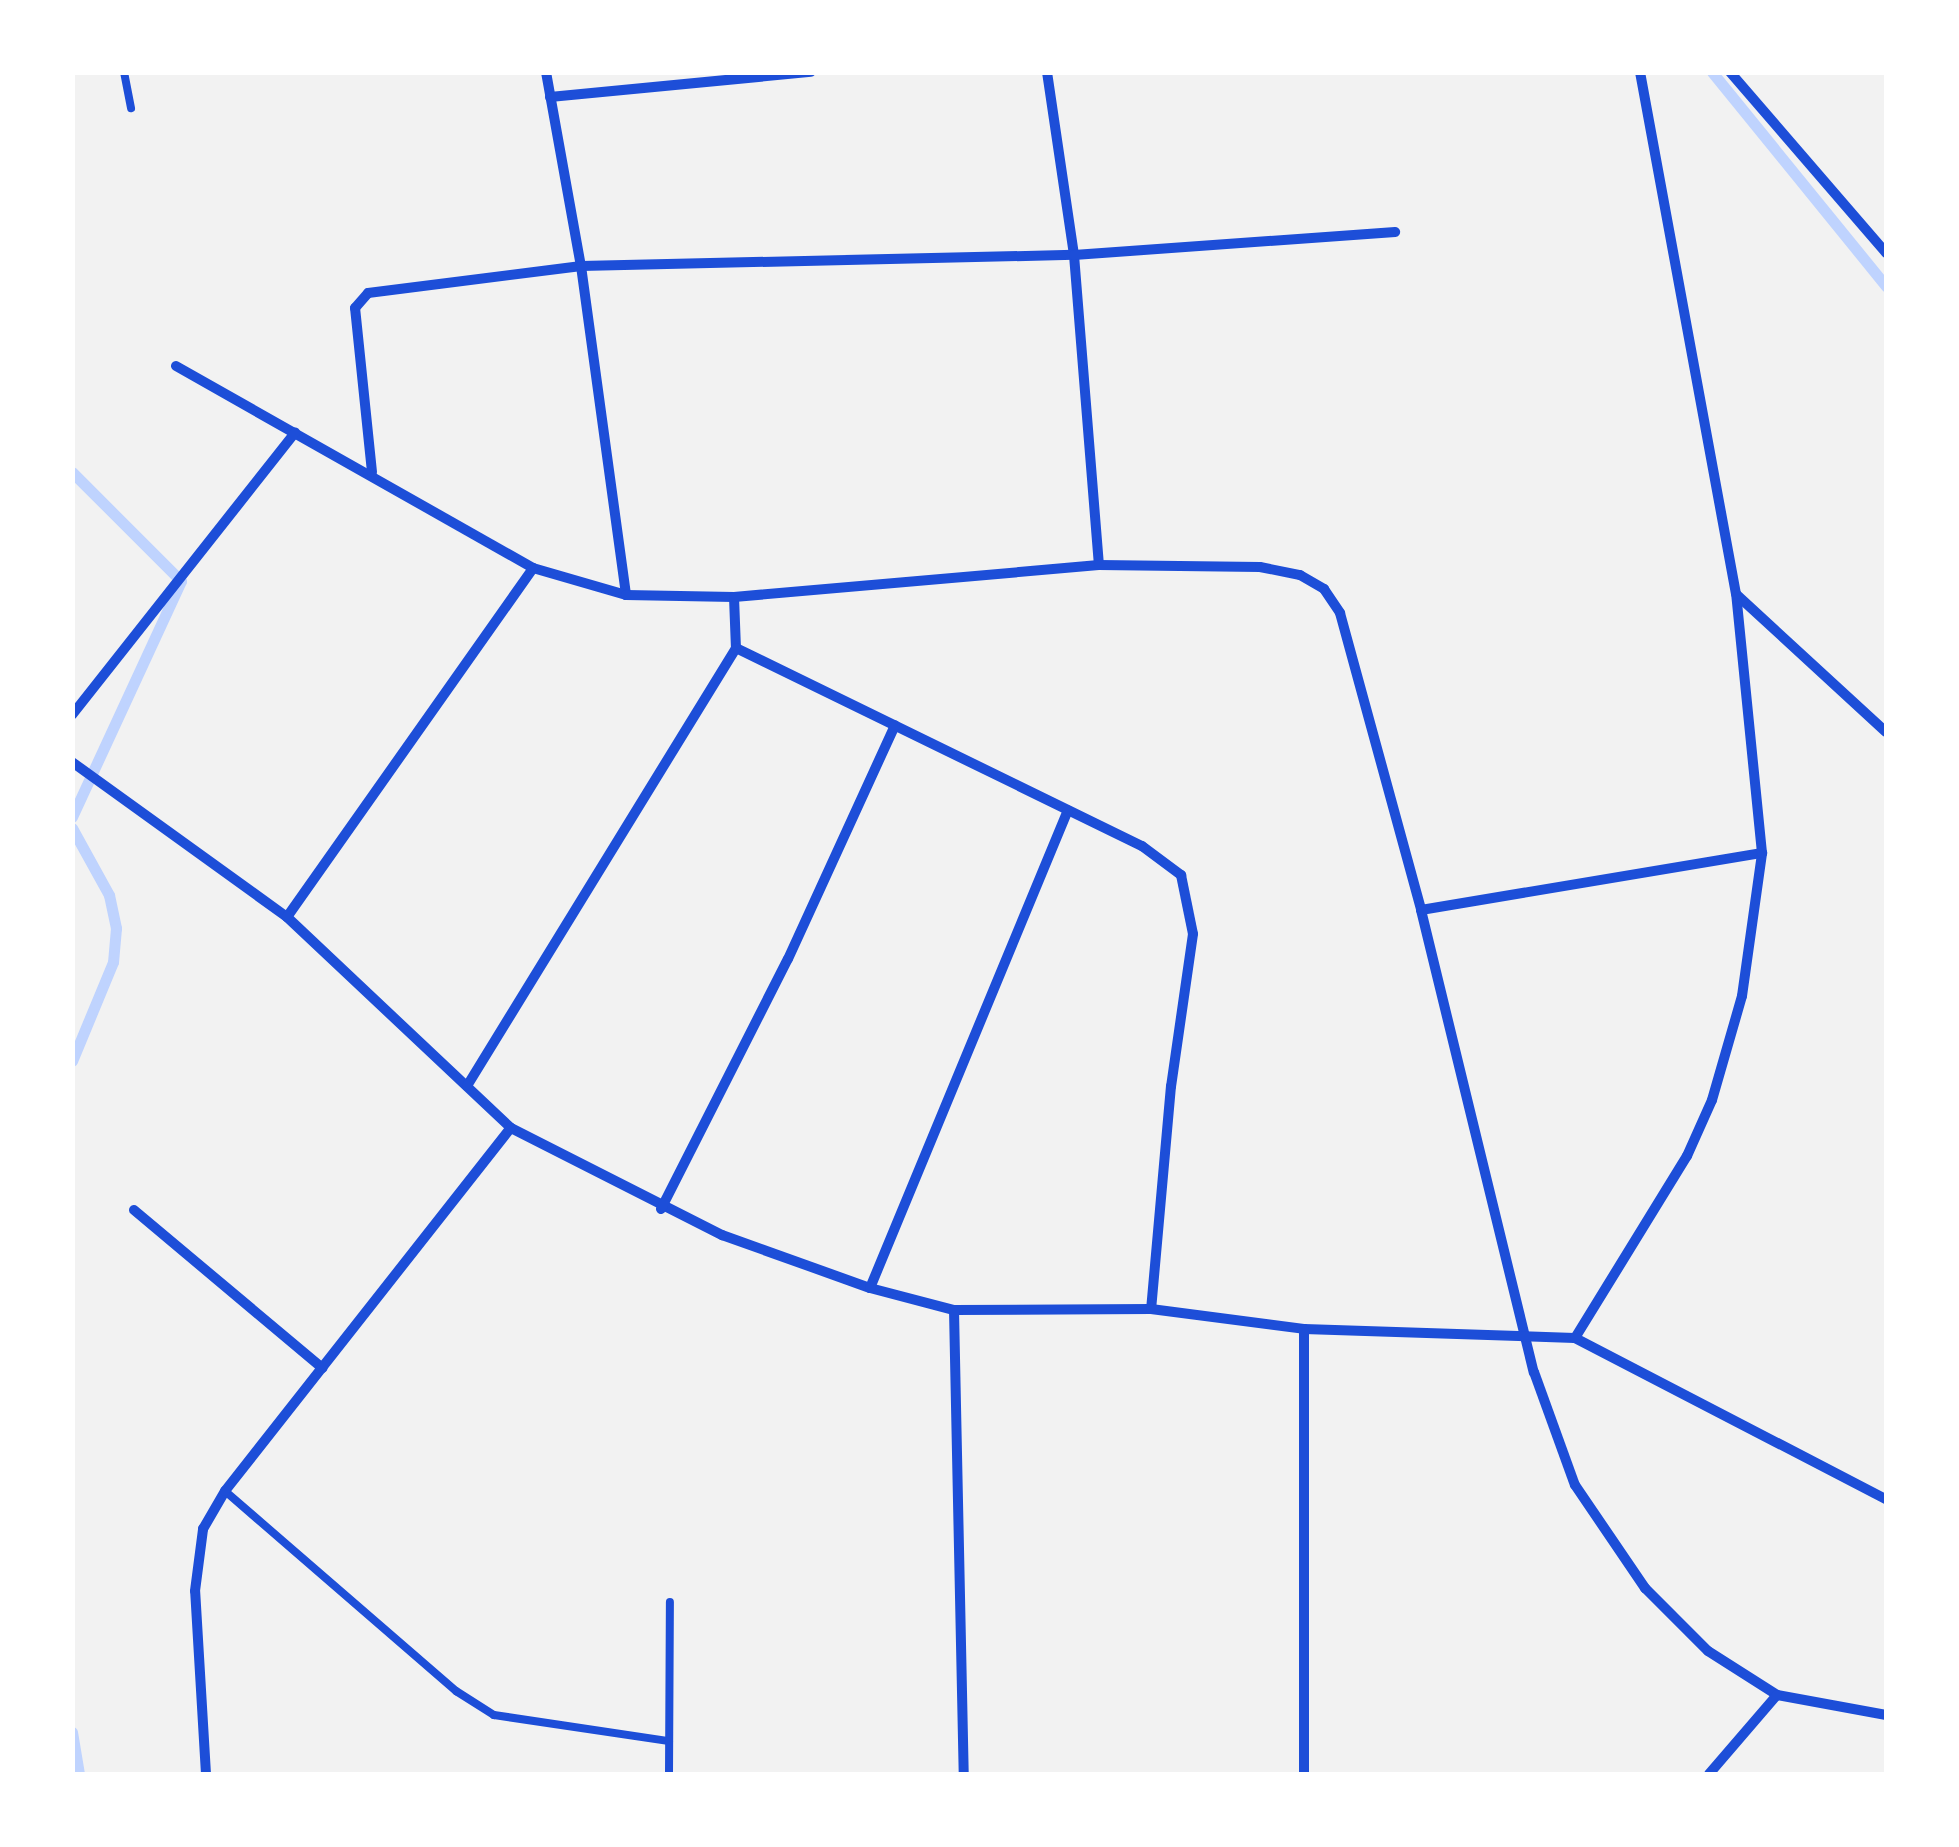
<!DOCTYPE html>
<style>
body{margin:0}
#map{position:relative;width:1959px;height:1847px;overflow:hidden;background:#f2f2f2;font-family:Poppins,sans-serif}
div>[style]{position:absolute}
.stream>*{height:11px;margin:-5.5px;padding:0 5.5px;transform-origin:5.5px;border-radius:5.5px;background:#bfd3fe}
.service>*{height:8px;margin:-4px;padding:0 4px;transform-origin:4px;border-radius:4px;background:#1d4ed8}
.minor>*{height:10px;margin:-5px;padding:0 5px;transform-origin:5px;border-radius:5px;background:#1d4ed8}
span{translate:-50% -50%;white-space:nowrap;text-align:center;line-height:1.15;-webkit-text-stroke:8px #fff;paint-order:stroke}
.frame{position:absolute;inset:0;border:75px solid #fff;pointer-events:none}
</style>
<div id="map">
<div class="stream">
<div style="left:1712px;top:72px;width:276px;rotate:50.9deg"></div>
<div style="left:72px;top:472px;width:154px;rotate:45deg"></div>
<div style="left:181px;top:581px;width:260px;rotate:114.8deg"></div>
<div style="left:72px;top:828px;width:77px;rotate:61.1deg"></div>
<div style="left:109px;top:895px;width:34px;rotate:78deg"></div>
<div style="left:116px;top:928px;width:34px;rotate:95deg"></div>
<div style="left:113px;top:962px;width:107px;rotate:112.5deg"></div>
<div style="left:72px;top:1732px;width:43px;rotate:80.5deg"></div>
</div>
<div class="service">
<div style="left:124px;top:72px;width:37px;rotate:79deg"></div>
<div style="left:225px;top:1491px;width:306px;rotate:40.9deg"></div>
<div style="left:456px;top:1691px;width:45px;rotate:32.3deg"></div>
<div style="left:494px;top:1715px;width:177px;rotate:8.5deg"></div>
<div style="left:669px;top:1774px;width:172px;rotate:-89.7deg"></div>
</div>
<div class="minor">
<div style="left:546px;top:72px;width:197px;rotate:79.8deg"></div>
<div style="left:581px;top:266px;width:332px;rotate:82.2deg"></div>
<div style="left:1047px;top:72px;width:185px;rotate:81.6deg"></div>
<div style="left:1074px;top:255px;width:311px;rotate:85.4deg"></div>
<div style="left:1730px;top:72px;width:239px;rotate:49.2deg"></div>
<div style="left:550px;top:97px;width:262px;rotate:-5.5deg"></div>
<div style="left:176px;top:366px;width:410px;rotate:29.5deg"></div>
<div style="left:533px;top:568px;width:97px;rotate:16.2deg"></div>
<div style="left:626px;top:595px;width:108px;rotate:1.1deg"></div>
<div style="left:734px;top:597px;width:51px;rotate:87.8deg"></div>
<div style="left:736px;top:648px;width:452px;rotate:26deg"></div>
<div style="left:1142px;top:846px;width:49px;rotate:36.6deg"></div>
<div style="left:1181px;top:875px;width:60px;rotate:78.5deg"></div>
<div style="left:1193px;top:934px;width:154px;rotate:98.2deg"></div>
<div style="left:1171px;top:1086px;width:224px;rotate:95.1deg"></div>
<div style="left:372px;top:472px;width:165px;rotate:-95.9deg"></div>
<div style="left:355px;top:308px;width:20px;rotate:-49deg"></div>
<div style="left:368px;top:293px;width:215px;rotate:-7.2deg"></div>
<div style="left:581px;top:266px;width:493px;rotate:-1.3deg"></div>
<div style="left:1074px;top:255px;width:322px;rotate:-4.1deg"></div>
<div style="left:1737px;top:595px;width:202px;rotate:42.6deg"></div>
<div style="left:734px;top:597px;width:366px;rotate:-5deg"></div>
<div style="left:1099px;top:565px;width:161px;rotate:0.7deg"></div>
<div style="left:1260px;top:567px;width:41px;rotate:11.3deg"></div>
<div style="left:1300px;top:575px;width:28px;rotate:30deg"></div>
<div style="left:1324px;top:589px;width:29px;rotate:56deg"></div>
<div style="left:1340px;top:613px;width:308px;rotate:74.7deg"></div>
<div style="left:1421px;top:910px;width:476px;rotate:76.3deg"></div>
<div style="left:1534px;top:1372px;width:120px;rotate:70.1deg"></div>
<div style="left:1575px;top:1485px;width:125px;rotate:55.8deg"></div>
<div style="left:1645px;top:1588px;width:89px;rotate:45deg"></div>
<div style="left:1708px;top:1651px;width:82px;rotate:32.5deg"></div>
<div style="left:1777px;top:1695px;width:111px;rotate:10.4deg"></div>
<div style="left:72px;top:715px;width:360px;rotate:-51.7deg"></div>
<div style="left:72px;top:762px;width:265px;rotate:35.8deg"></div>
<div style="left:287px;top:917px;width:308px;rotate:43.3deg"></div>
<div style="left:511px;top:1128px;width:237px;rotate:26.9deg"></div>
<div style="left:722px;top:1235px;width:157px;rotate:19.7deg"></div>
<div style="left:870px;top:1288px;width:87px;rotate:14.7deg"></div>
<div style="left:954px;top:1310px;width:197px;rotate:-0.3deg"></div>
<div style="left:1151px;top:1309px;width:154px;rotate:7.4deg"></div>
<div style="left:1304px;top:1329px;width:271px;rotate:1.9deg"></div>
<div style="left:1575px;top:1338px;width:350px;rotate:27.4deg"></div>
<div style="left:1421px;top:910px;width:346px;rotate:-9.5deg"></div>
<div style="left:287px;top:917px;width:427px;rotate:-54.8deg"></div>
<div style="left:467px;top:1086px;width:514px;rotate:-58.44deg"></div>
<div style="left:661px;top:1209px;width:280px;rotate:-63.1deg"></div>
<div style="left:788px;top:959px;width:257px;rotate:-65.4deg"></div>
<div style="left:134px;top:1210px;width:246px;rotate:40deg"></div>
<div style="left:870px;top:1288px;width:517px;rotate:-67.5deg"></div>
<div style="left:954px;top:1310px;width:464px;rotate:88.8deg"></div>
<div style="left:1304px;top:1329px;width:445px;rotate:90deg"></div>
<div style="left:1575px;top:1338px;width:214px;rotate:-58.4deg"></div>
<div style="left:1687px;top:1156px;width:61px;rotate:-65.9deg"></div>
<div style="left:1712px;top:1100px;width:108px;rotate:-73.9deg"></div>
<div style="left:1742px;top:996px;width:144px;rotate:-82deg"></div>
<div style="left:1762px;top:853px;width:260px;rotate:-95.7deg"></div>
<div style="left:1736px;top:594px;width:531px;rotate:-100.42deg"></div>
<div style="left:206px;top:1774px;width:183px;rotate:-93.4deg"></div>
<div style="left:195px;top:1591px;width:63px;rotate:-82.6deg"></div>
<div style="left:203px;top:1529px;width:44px;rotate:-59.9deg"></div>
<div style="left:225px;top:1491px;width:462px;rotate:-51.8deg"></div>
<div style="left:1709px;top:1774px;width:104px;rotate:-49.3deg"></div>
</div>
<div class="frame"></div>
</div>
